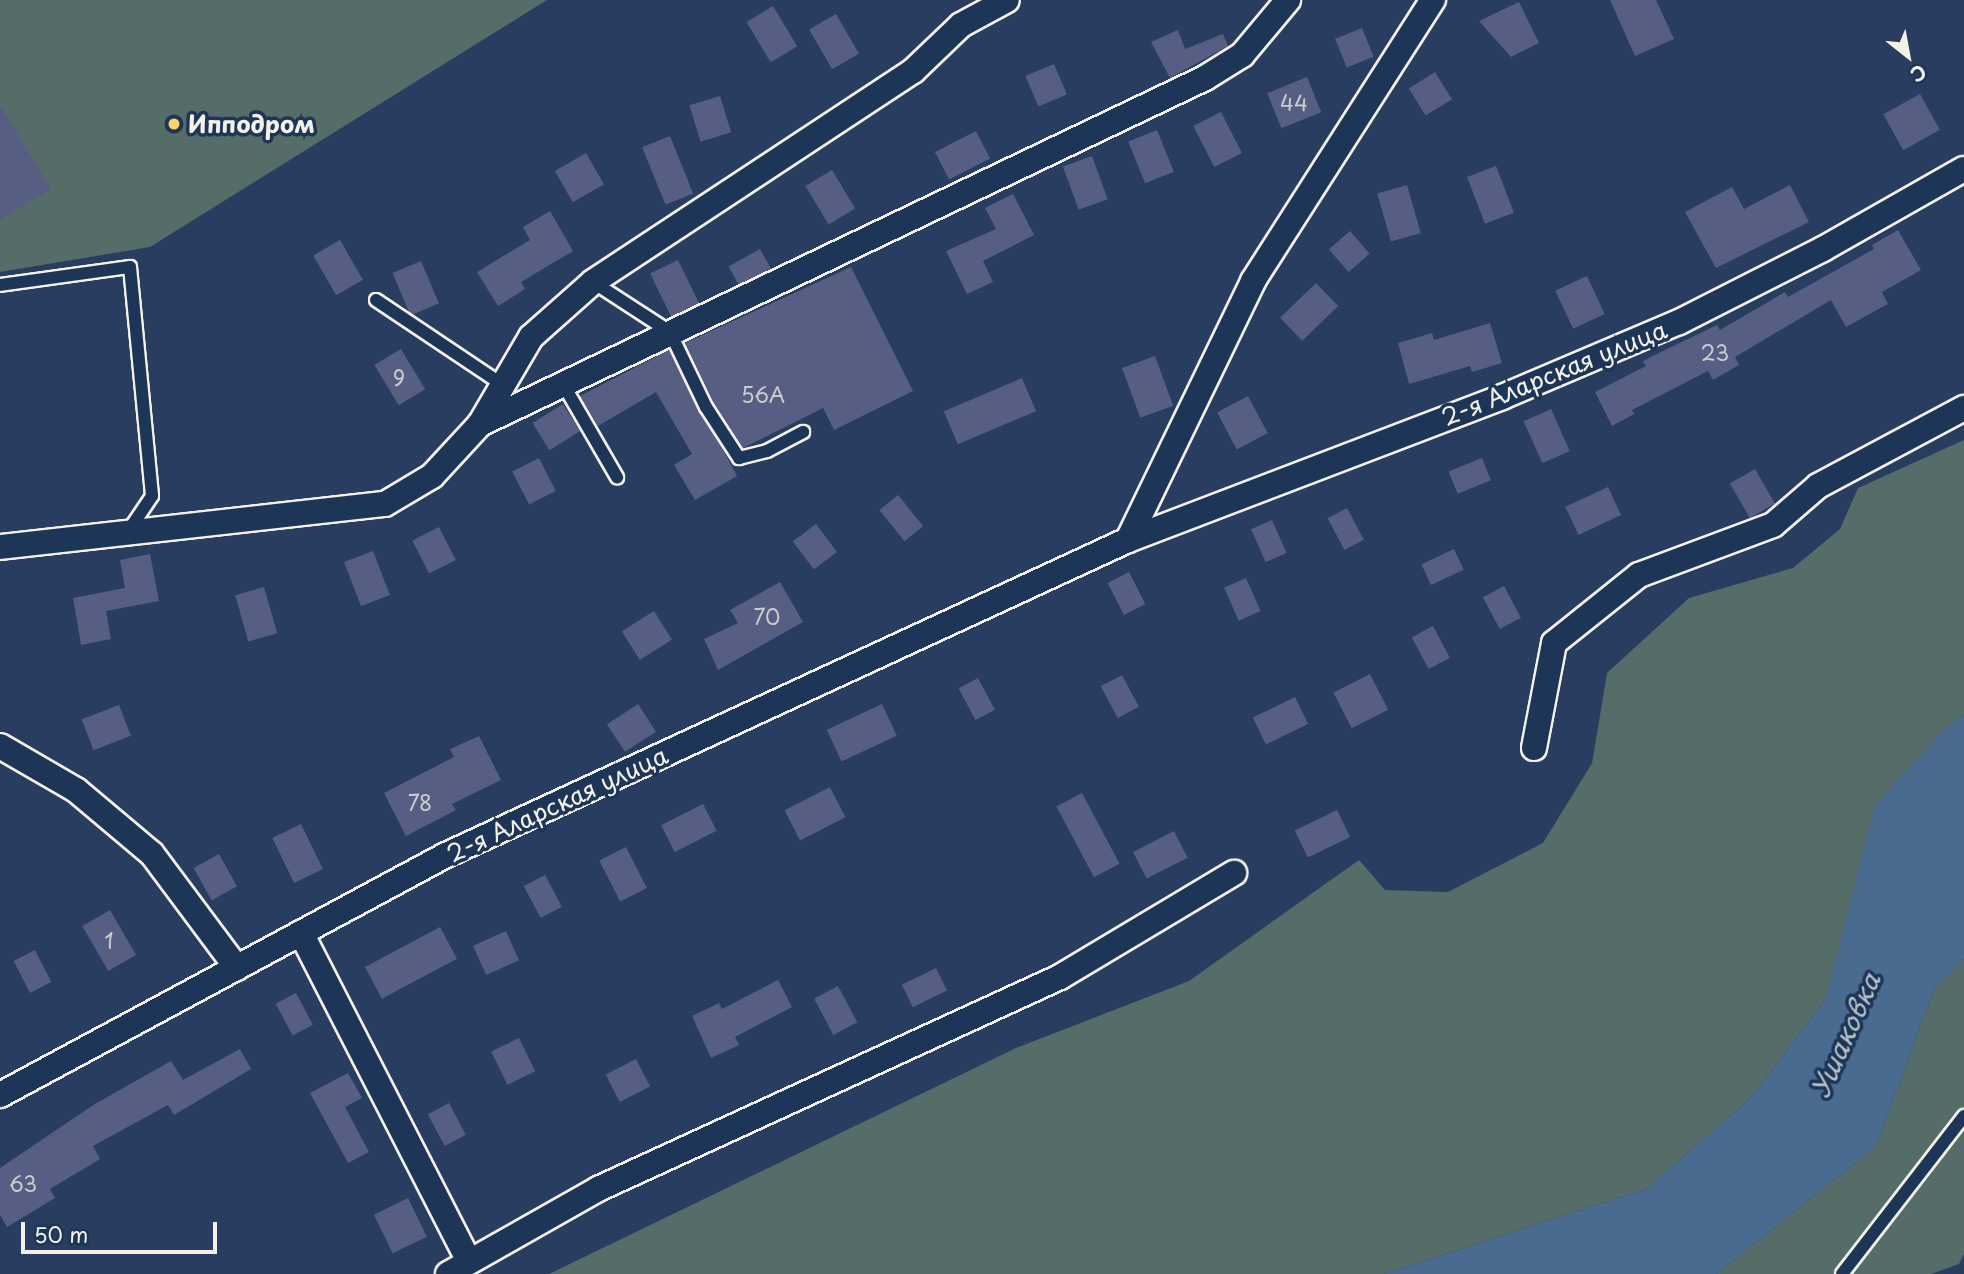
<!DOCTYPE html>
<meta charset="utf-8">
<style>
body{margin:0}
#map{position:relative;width:1964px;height:1274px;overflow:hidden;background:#283d60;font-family:"Playpen Sans",sans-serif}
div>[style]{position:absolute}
.green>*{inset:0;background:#556c69}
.water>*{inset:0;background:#4a6b90}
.building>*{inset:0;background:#565e84;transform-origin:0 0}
.roads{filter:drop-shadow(2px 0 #f4f1e8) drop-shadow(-2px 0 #f4f1e8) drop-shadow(0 2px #f4f1e8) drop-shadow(0 -2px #f4f1e8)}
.lane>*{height:12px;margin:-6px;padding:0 6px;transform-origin:6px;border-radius:6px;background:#1d3557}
.street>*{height:24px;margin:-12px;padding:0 12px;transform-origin:12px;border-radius:12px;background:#1d3557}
.dots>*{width:19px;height:19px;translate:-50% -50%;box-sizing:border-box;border:4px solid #1d3557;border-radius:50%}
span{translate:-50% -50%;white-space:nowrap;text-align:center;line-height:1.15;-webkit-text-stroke:7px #1d3557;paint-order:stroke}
.number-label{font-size:21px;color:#cccccf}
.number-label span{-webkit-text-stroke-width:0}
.poi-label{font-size:24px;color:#f4f1e8;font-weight:700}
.left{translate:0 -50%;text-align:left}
.street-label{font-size:24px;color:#f4f1e8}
.water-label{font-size:26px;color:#b8c2c9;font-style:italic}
.north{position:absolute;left:1873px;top:21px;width:70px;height:70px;-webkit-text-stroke:5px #1d3557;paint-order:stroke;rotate:149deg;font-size:19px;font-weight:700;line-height:28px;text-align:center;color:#f4f1e8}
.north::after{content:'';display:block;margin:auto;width:24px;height:32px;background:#f4f1e8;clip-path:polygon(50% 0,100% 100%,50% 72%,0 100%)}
.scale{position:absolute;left:21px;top:1222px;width:196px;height:32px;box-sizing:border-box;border:4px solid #f4f1e8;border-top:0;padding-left:9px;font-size:21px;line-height:24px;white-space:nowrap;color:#f4f1e8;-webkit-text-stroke:5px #1d3557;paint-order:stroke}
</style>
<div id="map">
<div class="green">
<div style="clip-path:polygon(0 0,547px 0,150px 247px,0 272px)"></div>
<div style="clip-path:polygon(1964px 440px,1964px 715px,1946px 728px,1846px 928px,1826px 999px,1750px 1099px,1646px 1189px,1384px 1274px,549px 1274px,1016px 1048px,1189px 981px,1359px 860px,1385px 890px,1448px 892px,1543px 843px,1592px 763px,1607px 673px,1689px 598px,1793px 568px,1840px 529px,1858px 488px)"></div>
<div style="clip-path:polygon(1964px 959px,1964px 1254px,1959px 1264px,1931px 1274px,1716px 1274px,1876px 1146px,1934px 989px)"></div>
</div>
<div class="water">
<div style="clip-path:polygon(1964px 715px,1964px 959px,1934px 989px,1876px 1146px,1716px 1274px,1384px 1274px,1646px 1189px,1750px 1099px,1826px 999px,1875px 805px,1946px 728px)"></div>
</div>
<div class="building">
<div style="clip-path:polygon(1610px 0,1656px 0,1674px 39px,1635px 56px)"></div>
<div style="clip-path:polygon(1519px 2px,1539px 43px,1511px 57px,1479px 21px)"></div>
<div style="left:773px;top:6px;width:47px;height:31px;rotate:59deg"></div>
<div style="left:836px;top:14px;width:46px;height:31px;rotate:60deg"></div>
<div style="left:1362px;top:28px;width:31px;height:29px;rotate:68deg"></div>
<div style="clip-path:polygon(1178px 30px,1185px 49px,1223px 34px,1228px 46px,1170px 78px,1151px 42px)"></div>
<div style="left:1054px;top:64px;width:33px;height:31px;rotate:67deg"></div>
<div style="left:1435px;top:72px;width:32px;height:31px;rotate:58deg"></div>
<div style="left:1307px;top:77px;width:38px;height:43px;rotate:68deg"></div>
<div style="left:1920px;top:94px;width:41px;height:42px;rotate:61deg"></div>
<div style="left:720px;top:96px;width:38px;height:32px;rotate:73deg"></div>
<div style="clip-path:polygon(0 105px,51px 189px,0 220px)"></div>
<div style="left:1221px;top:112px;width:46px;height:31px;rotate:63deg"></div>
<div style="left:1157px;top:130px;width:45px;height:31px;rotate:68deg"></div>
<div style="left:976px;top:131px;width:31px;height:46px;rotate:63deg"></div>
<div style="left:670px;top:136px;width:62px;height:30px;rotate:68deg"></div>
<div style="left:586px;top:153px;width:36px;height:36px;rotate:60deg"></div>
<div style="left:1092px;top:156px;width:46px;height:31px;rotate:70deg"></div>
<div style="left:1496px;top:166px;width:50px;height:31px;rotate:69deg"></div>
<div style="left:832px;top:170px;width:45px;height:31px;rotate:59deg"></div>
<div style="left:1407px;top:185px;width:50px;height:31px;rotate:74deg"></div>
<div style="clip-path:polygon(1790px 185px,1809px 222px,1716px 268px,1685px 212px,1732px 187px,1744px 209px)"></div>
<div style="clip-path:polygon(1013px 194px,1034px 235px,983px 261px,993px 282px,967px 294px,946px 251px,996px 229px,985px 208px)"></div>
<div style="clip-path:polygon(550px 211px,573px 251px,521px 282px,525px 289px,498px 306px,477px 272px,530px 240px,523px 227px)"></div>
<div style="clip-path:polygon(1898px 230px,1921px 270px,1882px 292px,1888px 304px,1846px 327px,1831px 300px,1735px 357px,1739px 365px,1713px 380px,1708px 371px,1632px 410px,1634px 414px,1612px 426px,1595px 392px,1646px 366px,1643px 361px,1665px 350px,1717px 325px,1720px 330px,1785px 292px,1788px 297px,1874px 249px,1872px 245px)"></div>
<div style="left:1350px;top:231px;width:30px;height:28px;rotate:49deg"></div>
<div style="left:340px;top:240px;width:46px;height:31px;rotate:60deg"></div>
<div style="left:760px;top:249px;width:23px;height:36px;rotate:61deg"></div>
<div style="left:678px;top:260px;width:48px;height:31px;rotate:64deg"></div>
<div style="left:421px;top:261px;width:46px;height:31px;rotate:67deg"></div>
<div style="clip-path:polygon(851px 267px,913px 391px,834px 430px,823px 408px,743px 448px,714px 403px,685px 343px)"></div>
<div style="left:1587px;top:276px;width:42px;height:35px;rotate:65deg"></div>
<div style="left:1316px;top:283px;width:32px;height:50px;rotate:46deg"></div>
<div style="clip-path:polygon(1490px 323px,1502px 363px,1472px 372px,1470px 366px,1409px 384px,1398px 343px,1432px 333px,1434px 340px)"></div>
<div style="left:401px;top:349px;width:47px;height:31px;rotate:59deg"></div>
<div style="clip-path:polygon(669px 350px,737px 476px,695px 500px,674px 465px,692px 454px,656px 392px,598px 426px,580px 396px)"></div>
<div style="left:1155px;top:356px;width:53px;height:35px;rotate:70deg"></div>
<div style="left:1022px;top:378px;width:36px;height:85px;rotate:67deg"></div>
<div style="left:1248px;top:396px;width:42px;height:35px;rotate:62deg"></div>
<div style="left:563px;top:404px;width:32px;height:36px;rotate:58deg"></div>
<div style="left:1551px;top:409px;width:46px;height:30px;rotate:66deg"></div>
<div style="left:539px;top:458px;width:37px;height:30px;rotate:63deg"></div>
<div style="left:1482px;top:458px;width:24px;height:36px;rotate:68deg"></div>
<div style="left:1755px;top:469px;width:40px;height:29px;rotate:60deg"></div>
<div style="left:1608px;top:487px;width:31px;height:47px;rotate:65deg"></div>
<div style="left:898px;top:495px;width:40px;height:24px;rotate:51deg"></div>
<div style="left:1347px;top:508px;width:36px;height:22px;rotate:62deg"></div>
<div style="left:1272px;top:520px;width:36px;height:23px;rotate:66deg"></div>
<div style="left:816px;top:524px;width:35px;height:29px;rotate:53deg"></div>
<div style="left:439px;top:527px;width:37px;height:30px;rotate:63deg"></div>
<div style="left:1454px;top:549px;width:23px;height:36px;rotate:65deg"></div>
<div style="left:373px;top:551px;width:47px;height:31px;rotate:69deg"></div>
<div style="clip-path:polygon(150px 554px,159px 601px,106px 611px,111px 639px,81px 645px,73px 598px,125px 588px,120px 560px)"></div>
<div style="left:1129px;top:572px;width:36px;height:24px;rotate:63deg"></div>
<div style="left:1246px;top:578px;width:36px;height:24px;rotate:66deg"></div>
<div style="clip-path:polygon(780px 582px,803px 622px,718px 670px,704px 639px,738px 623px,730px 610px)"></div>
<div style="left:1504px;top:586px;width:36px;height:24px;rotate:62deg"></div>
<div style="left:264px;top:587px;width:48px;height:30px;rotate:74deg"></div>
<div style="left:654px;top:611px;width:34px;height:38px;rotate:58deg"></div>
<div style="left:1433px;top:626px;width:36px;height:24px;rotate:62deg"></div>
<div style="left:1370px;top:674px;width:40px;height:41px;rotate:63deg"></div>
<div style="left:1122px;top:675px;width:36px;height:24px;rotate:62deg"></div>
<div style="left:978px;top:678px;width:36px;height:22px;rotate:62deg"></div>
<div style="left:1295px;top:697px;width:30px;height:47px;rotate:64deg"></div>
<div style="left:638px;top:704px;width:33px;height:37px;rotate:57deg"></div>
<div style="left:882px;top:704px;width:35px;height:61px;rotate:65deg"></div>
<div style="left:119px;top:705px;width:33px;height:40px;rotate:69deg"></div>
<div style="clip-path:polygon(479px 736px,501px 780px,452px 804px,456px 810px,406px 836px,384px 793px,454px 757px,450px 749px)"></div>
<div style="left:830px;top:787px;width:34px;height:51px;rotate:63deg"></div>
<div style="left:1082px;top:793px;width:80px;height:29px;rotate:62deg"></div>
<div style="left:703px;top:804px;width:30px;height:47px;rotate:63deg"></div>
<div style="left:1337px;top:810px;width:30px;height:47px;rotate:64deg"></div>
<div style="left:301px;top:824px;width:50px;height:32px;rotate:64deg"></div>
<div style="left:1174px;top:831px;width:30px;height:46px;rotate:63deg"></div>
<div style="left:626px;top:847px;width:46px;height:30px;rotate:63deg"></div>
<div style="left:219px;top:854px;width:37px;height:29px;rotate:61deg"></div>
<div style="left:545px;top:875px;width:36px;height:24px;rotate:62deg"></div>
<div style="left:110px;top:910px;width:52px;height:32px;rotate:60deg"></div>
<div style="left:440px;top:927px;width:36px;height:85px;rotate:62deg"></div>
<div style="left:506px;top:931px;width:32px;height:36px;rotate:66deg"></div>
<div style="left:35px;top:950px;width:36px;height:24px;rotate:63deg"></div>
<div style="left:936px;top:968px;width:25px;height:38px;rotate:64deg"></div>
<div style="clip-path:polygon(778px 980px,792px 1007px,735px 1037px,739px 1045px,711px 1058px,692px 1016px,719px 1003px,722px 1009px)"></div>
<div style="left:838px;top:986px;width:41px;height:27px;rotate:62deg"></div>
<div style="left:296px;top:993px;width:36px;height:23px;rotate:62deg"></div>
<div style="left:519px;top:1038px;width:37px;height:31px;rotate:64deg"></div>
<div style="clip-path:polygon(240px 1049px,251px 1069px,174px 1115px,168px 1105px,93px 1146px,100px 1159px,50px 1189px,55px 1198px,7px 1227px,0 1215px,0 1168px,95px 1104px,171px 1061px,183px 1080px)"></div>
<div style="left:636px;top:1059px;width:31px;height:34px;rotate:63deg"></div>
<div style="clip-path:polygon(348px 1073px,362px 1098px,345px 1107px,369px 1152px,348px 1163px,310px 1093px)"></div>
<div style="left:449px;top:1103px;width:36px;height:24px;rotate:62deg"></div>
<div style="left:408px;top:1198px;width:43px;height:38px;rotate:64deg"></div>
</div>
<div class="roads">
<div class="lane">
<div style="left:593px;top:282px;width:92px;rotate:33deg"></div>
<div style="left:670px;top:332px;width:83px;rotate:64.4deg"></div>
<div style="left:706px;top:407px;width:61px;rotate:57.1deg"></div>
<div style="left:739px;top:458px;width:29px;rotate:-14deg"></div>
<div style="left:767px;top:451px;width:41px;rotate:-27.8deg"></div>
<div style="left:0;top:285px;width:131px;rotate:-7.9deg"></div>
<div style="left:130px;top:267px;width:230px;rotate:84.5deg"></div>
<div style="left:152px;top:496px;width:45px;rotate:124deg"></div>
<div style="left:376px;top:300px;width:153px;rotate:33.8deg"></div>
<div style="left:563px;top:384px;width:108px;rotate:59.9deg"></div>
<div style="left:1842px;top:1274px;width:200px;rotate:-52.3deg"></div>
</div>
<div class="street">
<div style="left:480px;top:424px;width:101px;rotate:-59.6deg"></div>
<div style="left:531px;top:337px;width:83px;rotate:-41.6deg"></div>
<div style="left:593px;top:282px;width:383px;rotate:-33.4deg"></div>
<div style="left:913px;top:71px;width:66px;rotate:-43.8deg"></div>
<div style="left:961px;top:25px;width:52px;rotate:-28.5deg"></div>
<div style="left:1128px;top:540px;width:288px;rotate:-64.2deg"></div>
<div style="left:1253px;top:281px;width:334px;rotate:-57.4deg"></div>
<div style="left:0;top:547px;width:387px;rotate:-6.4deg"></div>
<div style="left:385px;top:504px;width:55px;rotate:-30.8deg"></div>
<div style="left:432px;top:476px;width:71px;rotate:-47.3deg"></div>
<div style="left:480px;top:424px;width:803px;rotate:-25.51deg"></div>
<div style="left:1205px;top:78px;width:44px;rotate:-31.9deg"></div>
<div style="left:1242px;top:55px;width:72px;rotate:-50.1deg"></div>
<div style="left:0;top:746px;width:88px;rotate:30.1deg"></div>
<div style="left:76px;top:790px;width:99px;rotate:40.1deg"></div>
<div style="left:152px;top:854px;width:142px;rotate:53.3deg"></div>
<div style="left:1534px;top:748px;width:107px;rotate:-79.2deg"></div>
<div style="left:1554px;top:643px;width:109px;rotate:-38.7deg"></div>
<div style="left:1639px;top:575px;width:143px;rotate:-20.5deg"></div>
<div style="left:1773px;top:525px;width:60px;rotate:-40.9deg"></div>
<div style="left:1818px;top:486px;width:166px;rotate:-28.1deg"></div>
<div style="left:301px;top:933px;width:369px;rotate:62.9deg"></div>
<div style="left:0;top:1095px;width:504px;rotate:-28.29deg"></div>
<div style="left:444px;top:856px;width:753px;rotate:-24.8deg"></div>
<div style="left:1128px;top:540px;width:400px;rotate:-20.9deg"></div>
<div style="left:1502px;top:397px;width:192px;rotate:-23deg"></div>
<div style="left:1679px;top:322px;width:161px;rotate:-26.9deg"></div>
<div style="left:1823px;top:249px;width:162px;rotate:-29.6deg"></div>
<div style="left:448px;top:1274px;width:172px;rotate:-29.5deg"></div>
<div style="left:598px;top:1189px;width:508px;rotate:-24.65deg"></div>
<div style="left:1060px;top:977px;width:203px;rotate:-30.9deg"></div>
</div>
</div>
<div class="dots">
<div style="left:174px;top:124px;background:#ffd166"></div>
</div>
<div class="number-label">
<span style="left:1294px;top:102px">44</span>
<span style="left:1715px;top:352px">23</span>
<span style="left:399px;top:377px">9</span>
<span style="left:763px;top:394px">56А</span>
<span style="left:767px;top:616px">70</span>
<span style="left:420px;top:802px">78</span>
<span style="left:109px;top:940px">1</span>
<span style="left:23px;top:1183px">63</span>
</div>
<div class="poi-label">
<span class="left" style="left:188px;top:124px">Ипподром</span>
</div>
<div class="street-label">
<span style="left:1554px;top:373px;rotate:-22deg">2-я Аларская улица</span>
<span style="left:557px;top:804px;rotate:-25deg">2-я Аларская улица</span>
</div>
<div class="water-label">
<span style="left:1845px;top:1035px;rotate:-66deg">Ушаковка</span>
</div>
<div class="north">С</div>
<div class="scale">50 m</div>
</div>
